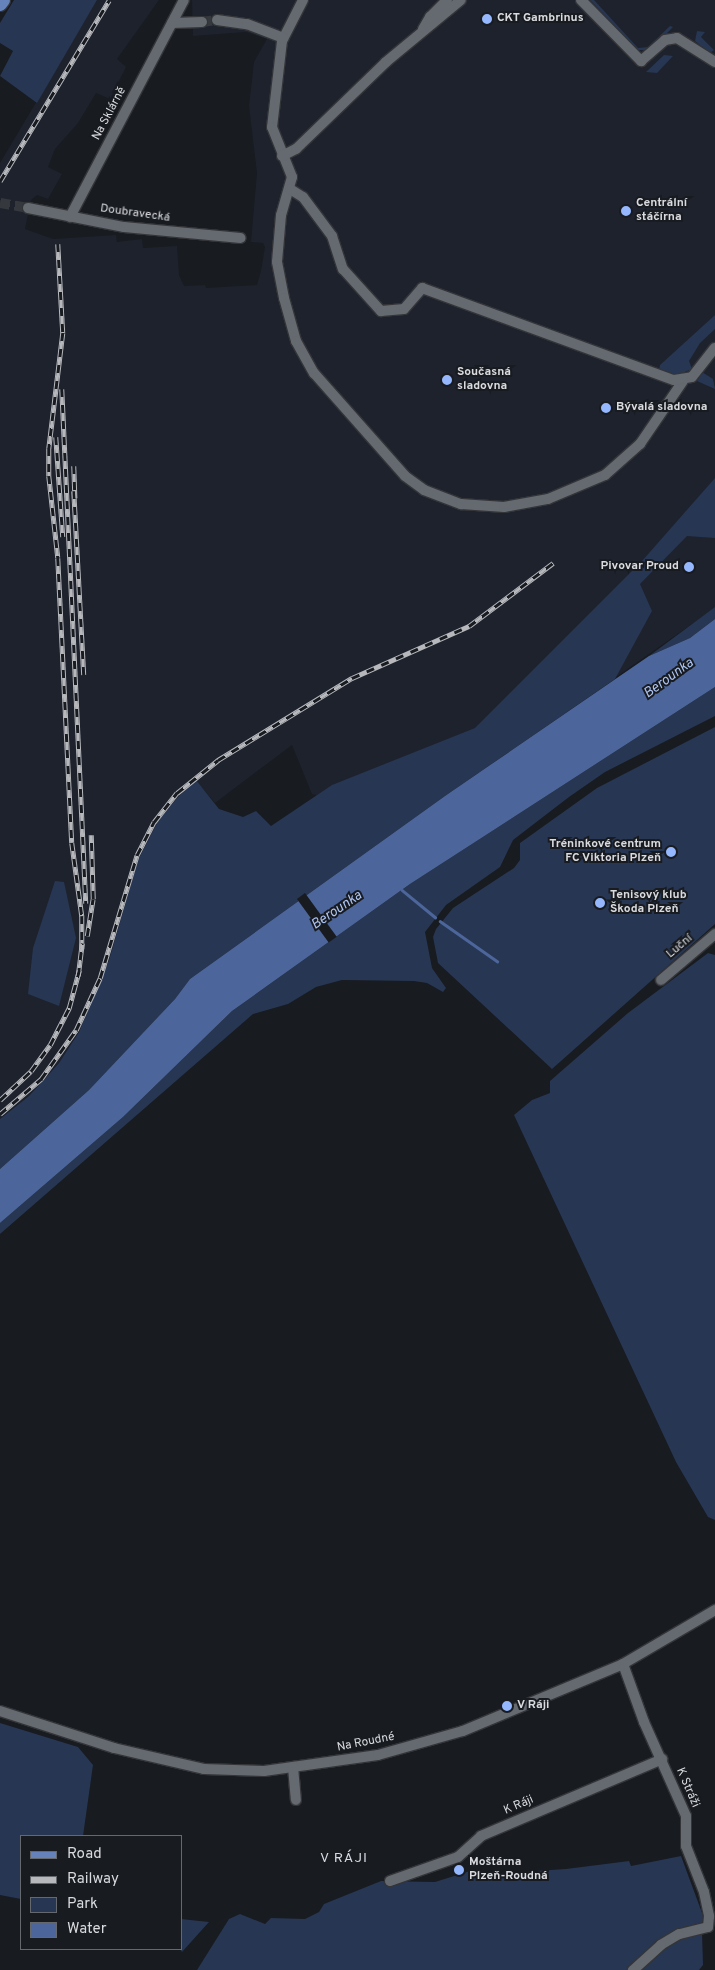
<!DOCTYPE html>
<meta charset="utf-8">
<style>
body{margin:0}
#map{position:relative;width:715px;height:1970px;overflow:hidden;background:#181b20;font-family:Overpass,sans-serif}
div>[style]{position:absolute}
.built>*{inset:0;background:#1d222d}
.green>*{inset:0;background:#273652}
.water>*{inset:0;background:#4c669b}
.pier>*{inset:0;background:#181b20;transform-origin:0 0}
.stream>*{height:2.5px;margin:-1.25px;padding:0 1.25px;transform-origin:1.25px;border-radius:1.25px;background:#4c669b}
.minor-tunnel>*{height:10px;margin-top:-5px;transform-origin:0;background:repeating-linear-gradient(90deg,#35383d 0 10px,transparent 0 15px)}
.roads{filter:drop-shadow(1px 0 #333539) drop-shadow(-1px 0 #333539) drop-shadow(0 1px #333539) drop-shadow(0 -1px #333539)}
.minor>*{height:10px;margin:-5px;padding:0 5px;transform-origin:5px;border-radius:5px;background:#656970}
.major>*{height:14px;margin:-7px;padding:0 7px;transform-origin:7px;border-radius:7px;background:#6682ba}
.rail>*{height:4.5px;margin-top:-2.25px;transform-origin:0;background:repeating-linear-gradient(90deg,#181b20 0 8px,#b6b8bc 0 16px);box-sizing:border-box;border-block:1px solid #b6b8bc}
.dots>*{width:14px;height:14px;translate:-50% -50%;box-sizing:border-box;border:2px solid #181b20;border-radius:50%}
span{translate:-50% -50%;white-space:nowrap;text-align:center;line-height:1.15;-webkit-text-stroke:4px #181b20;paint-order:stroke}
.poi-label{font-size:12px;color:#d9dbdf;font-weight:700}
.left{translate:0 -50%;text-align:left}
.right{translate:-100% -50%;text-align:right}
.street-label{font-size:12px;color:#d9dbdf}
.water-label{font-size:14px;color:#acc4f3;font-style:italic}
.neighbourhood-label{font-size:14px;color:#d6dae2;letter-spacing:1px}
.legend{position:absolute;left:20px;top:1835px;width:162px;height:115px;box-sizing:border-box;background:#181b20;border:1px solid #65686c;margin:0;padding:6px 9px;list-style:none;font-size:15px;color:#d9dbdf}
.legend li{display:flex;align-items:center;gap:10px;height:25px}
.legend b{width:25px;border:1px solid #65686c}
</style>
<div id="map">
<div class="built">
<div style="clip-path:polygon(97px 0,159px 0,117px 59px,126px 67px,110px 99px,96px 93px,78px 123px,55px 149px,48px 167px,62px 174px,48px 199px,37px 195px,31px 200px,25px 229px,53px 239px,116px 235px,117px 242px,142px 239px,143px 248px,177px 246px,179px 275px,184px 286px,205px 285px,206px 288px,257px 285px,261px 271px,265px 247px,263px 243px,251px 242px,257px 173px,249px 106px,254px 62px,267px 39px,246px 32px,193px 36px,192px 0,715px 0,715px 608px,497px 760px,333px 800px,312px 794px,292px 745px,215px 803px,196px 781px,158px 821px,138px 860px,109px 960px,79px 1032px,59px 1063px,29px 1096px,0 1119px,0 163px)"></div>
</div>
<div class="green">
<div style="clip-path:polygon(14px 0,97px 0,37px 103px,0 76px,13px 51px,0 43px,0 23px)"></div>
<div style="clip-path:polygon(590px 0,594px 0,638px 48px,648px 47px,670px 26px,673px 27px,655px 45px,646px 50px,638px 50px)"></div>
<div style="clip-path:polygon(697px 31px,705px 32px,701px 37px,714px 50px,710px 53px,695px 41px)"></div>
<div style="clip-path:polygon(664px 55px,673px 56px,657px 73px,646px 72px)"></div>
<div style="clip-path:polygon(715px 315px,715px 329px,700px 343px,689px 361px,692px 369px,675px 376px,659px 370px,660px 365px)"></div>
<div style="clip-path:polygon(702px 372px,713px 379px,715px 389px,697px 381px)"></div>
<div style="clip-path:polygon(715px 478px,715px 538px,687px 536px,640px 584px,652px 611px,615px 679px,445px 796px,190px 979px,175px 999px,89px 1090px,0 1169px,0 1119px,29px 1096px,59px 1063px,79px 1032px,109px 960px,138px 860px,158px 821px,178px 797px,196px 780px,219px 809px,243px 817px,256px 811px,271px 826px,332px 785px,475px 728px,642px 561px)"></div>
<div style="clip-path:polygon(715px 607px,715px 619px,690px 638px,649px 656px)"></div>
<div style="clip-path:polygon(715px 687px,715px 716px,605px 772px,569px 797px,513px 840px,500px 867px,446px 905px,425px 932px,432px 968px,446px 988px,443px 992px,427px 983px,414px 981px,342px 980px,316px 987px,288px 1004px,253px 1014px,0 1234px,0 1223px,123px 1117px,232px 1011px,410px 884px)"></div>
<div style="clip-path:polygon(715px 727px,715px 924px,552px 1069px,438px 963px,433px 937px,436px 929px,453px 908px,514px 868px,520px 860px,520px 843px,597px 788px)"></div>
<div style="clip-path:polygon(55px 881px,64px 882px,76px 938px,59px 1006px,28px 994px,33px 948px)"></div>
<div style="clip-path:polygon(708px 953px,715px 955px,715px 1520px,708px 1517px,676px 1462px,514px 1115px,532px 1100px,550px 1093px,550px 1081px,628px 1013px)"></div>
<div style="clip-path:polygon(0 1723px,78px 1747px,93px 1765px,83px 1836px,21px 1836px,21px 1899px,0 1895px)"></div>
<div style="clip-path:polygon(681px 1856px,705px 1921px,657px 1943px,628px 1970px,197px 1970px,229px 1919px,240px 1914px,265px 1924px,271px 1918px,305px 1919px,319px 1912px,324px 1904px,381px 1881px,435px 1882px,470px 1871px,486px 1874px,566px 1869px,629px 1861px,631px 1866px)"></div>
<div style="clip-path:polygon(181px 1919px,209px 1922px,182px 1952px,180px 1949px)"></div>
<div style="clip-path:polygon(702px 1933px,703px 1965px,699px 1970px,638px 1970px,660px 1948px,688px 1934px)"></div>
</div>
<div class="water">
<div style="clip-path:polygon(715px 619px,715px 687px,410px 884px,232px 1011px,123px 1117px,0 1223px,0 1169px,89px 1090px,175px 999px,190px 979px,445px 796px,649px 656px,690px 638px)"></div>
</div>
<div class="pier">
<div style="left:305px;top:893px;width:54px;height:10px;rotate:54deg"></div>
</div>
<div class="stream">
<div style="left:402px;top:890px;width:43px;rotate:39.3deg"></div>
<div style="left:440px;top:921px;width:70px;rotate:35.1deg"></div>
</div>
<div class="minor-tunnel">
<div style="left:202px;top:22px;width:15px;rotate:-8deg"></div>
<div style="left:0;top:203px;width:28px;rotate:10deg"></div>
</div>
<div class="roads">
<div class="minor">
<div style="left:303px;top:0;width:46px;rotate:117.1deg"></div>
<div style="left:282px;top:41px;width:87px;rotate:96.6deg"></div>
<div style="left:272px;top:127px;width:54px;rotate:68.2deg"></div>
<div style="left:292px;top:177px;width:40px;rotate:106deg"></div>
<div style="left:281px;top:215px;width:47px;rotate:94.9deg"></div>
<div style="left:277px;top:262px;width:37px;rotate:79deg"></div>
<div style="left:284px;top:298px;width:45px;rotate:74.4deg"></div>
<div style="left:296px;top:341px;width:37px;rotate:61deg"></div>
<div style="left:314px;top:373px;width:137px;rotate:48.5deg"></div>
<div style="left:405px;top:476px;width:24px;rotate:36deg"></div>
<div style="left:424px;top:490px;width:40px;rotate:21deg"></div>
<div style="left:461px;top:504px;width:43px;rotate:4deg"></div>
<div style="left:504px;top:507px;width:45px;rotate:-10.3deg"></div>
<div style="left:548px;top:499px;width:62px;rotate:-22.8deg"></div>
<div style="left:605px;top:475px;width:47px;rotate:-41.5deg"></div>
<div style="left:640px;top:444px;width:76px;rotate:-55.7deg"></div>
<div style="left:581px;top:0;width:86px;rotate:45.5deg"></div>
<div style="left:641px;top:61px;width:32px;rotate:-41deg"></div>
<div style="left:665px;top:40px;width:12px;rotate:-9deg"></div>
<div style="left:677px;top:38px;width:45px;rotate:32.3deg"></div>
<div style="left:217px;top:20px;width:30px;rotate:8deg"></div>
<div style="left:247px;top:24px;width:39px;rotate:21deg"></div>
<div style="left:172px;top:23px;width:30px;rotate:-2deg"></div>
<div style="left:423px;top:29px;width:14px;rotate:-60deg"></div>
<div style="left:430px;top:17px;width:24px;rotate:-45deg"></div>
<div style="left:282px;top:156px;width:16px;rotate:-27deg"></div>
<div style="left:296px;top:149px;width:125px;rotate:-44deg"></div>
<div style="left:386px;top:62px;width:97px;rotate:-39.6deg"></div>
<div style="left:290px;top:189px;width:15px;rotate:32deg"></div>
<div style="left:303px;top:197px;width:49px;rotate:53.4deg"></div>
<div style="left:332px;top:236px;width:35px;rotate:72deg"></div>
<div style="left:343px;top:269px;width:57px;rotate:47.9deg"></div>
<div style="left:381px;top:311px;width:23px;rotate:-5deg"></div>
<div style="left:404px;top:309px;width:28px;rotate:-49deg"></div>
<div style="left:422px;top:288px;width:268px;rotate:20.1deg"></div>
<div style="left:674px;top:380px;width:18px;rotate:-9deg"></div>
<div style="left:692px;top:377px;width:37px;rotate:-52deg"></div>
<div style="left:28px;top:208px;width:98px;rotate:11.2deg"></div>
<div style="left:124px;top:227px;width:117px;rotate:5.4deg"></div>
<div style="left:70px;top:217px;width:245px;rotate:-62.3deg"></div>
<div style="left:661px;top:980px;width:71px;rotate:-40.4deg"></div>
<div style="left:623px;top:1664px;width:62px;rotate:70.1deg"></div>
<div style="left:644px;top:1722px;width:103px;rotate:65.9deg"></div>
<div style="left:686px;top:1816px;width:30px;rotate:90deg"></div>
<div style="left:686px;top:1846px;width:49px;rotate:68.6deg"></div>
<div style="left:704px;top:1892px;width:25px;rotate:78deg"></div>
<div style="left:709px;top:1916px;width:11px;rotate:95deg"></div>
<div style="left:708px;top:1927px;width:30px;rotate:166deg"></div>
<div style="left:679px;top:1934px;width:21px;rotate:149deg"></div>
<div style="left:661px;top:1945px;width:38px;rotate:138deg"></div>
<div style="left:0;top:1711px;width:120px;rotate:18deg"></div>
<div style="left:114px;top:1748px;width:92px;rotate:13.1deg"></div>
<div style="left:204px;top:1769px;width:60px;rotate:1.9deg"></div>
<div style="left:264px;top:1771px;width:115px;rotate:-8deg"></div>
<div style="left:378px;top:1755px;width:88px;rotate:-15.8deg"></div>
<div style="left:463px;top:1731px;width:173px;rotate:-22.7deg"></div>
<div style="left:623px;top:1664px;width:107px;rotate:-30.4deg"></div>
<div style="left:293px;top:1767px;width:33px;rotate:85deg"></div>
<div style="left:390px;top:1881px;width:72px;rotate:-19.4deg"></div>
<div style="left:458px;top:1857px;width:31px;rotate:-42deg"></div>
<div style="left:481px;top:1836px;width:197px;rotate:-23deg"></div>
</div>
<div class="major">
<div style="left:0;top:4px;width:5px;rotate:-53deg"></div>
</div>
</div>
<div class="rail">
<div style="left:0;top:181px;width:211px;rotate:-58.9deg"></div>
<div style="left:58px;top:244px;width:89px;rotate:86.8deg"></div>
<div style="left:63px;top:333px;width:116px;rotate:96.9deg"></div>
<div style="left:49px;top:448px;width:28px;rotate:90deg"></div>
<div style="left:49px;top:476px;width:82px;rotate:83.7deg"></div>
<div style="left:58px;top:558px;width:285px;rotate:87.2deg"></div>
<div style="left:72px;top:843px;width:74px;rotate:82.2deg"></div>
<div style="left:82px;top:916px;width:33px;rotate:90deg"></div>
<div style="left:62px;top:389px;width:515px;rotate:87.33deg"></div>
<div style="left:56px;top:437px;width:100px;rotate:86deg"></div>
<div style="left:74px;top:466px;width:32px;rotate:88deg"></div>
<div style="left:74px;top:491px;width:184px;rotate:86.9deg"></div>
<div style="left:87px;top:936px;width:37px;rotate:-81deg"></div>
<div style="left:93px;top:899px;width:64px;rotate:-91.8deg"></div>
<div style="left:78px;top:976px;width:33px;rotate:-83deg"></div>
<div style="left:0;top:1100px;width:42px;rotate:-43.1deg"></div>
<div style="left:31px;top:1071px;width:32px;rotate:-54deg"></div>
<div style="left:50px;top:1045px;width:42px;rotate:-62.8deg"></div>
<div style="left:69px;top:1008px;width:39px;rotate:-75deg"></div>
<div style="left:0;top:1114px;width:54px;rotate:-40.5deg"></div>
<div style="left:41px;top:1079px;width:60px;rotate:-54.5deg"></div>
<div style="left:76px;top:1030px;width:57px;rotate:-65.2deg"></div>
<div style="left:100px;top:978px;width:128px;rotate:-73.3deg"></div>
<div style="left:137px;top:855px;width:37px;rotate:-63deg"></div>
<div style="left:154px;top:822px;width:37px;rotate:-52deg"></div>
<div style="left:177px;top:793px;width:53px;rotate:-38.8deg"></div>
<div style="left:218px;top:760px;width:157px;rotate:-31.5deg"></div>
<div style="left:352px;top:678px;width:128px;rotate:-24deg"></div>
<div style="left:469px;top:626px;width:105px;rotate:-36.9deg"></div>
</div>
<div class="dots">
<div style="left:487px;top:19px;background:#94b7fd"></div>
<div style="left:626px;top:211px;background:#94b7fd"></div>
<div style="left:447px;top:380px;background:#94b7fd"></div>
<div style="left:606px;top:408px;background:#94b7fd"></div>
<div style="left:689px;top:567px;background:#94b7fd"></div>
<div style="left:671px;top:852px;background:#94b7fd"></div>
<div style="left:600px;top:903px;background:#94b7fd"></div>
<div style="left:507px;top:1706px;background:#94b7fd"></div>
<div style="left:459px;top:1870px;background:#94b7fd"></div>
</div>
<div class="poi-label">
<span class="left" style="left:497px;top:19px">CKT Gambrinus</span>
<span class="left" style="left:636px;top:211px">Centrální<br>stáčírna</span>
<span class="left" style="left:457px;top:380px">Současná<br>sladovna</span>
<span class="left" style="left:616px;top:408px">Bývalá sladovna</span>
<span class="right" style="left:679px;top:567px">Pivovar Proud</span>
<span class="right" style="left:661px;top:852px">Tréninkové centrum<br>FC Viktoria Plzeň</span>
<span class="left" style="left:610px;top:903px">Tenisový klub<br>Škoda Plzeň</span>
<span class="left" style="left:517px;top:1706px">V Ráji</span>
<span class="left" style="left:469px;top:1870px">Moštárna<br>Plzeň-Roudná</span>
</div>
<div class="street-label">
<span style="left:110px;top:114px;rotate:-62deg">Na Sklárně</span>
<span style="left:135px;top:214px;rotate:8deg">Doubravecká</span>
<span style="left:680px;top:947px;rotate:-40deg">Luční</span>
<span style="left:366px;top:1743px;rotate:-11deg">Na Roudné</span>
<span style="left:687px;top:1788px;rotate:67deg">K Stráži</span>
<span style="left:519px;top:1806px;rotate:-23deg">K Ráji</span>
</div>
<div class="water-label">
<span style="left:669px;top:679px;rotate:-36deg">Berounka</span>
<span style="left:337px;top:911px;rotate:-34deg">Berounka</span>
</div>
<div class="neighbourhood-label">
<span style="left:344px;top:1859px">V RÁJI</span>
</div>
<ul class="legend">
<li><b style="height:6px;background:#6682ba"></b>Road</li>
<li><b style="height:6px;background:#b6b8bc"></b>Railway</li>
<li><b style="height:14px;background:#273652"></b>Park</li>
<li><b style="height:14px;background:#4c669b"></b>Water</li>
</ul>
</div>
